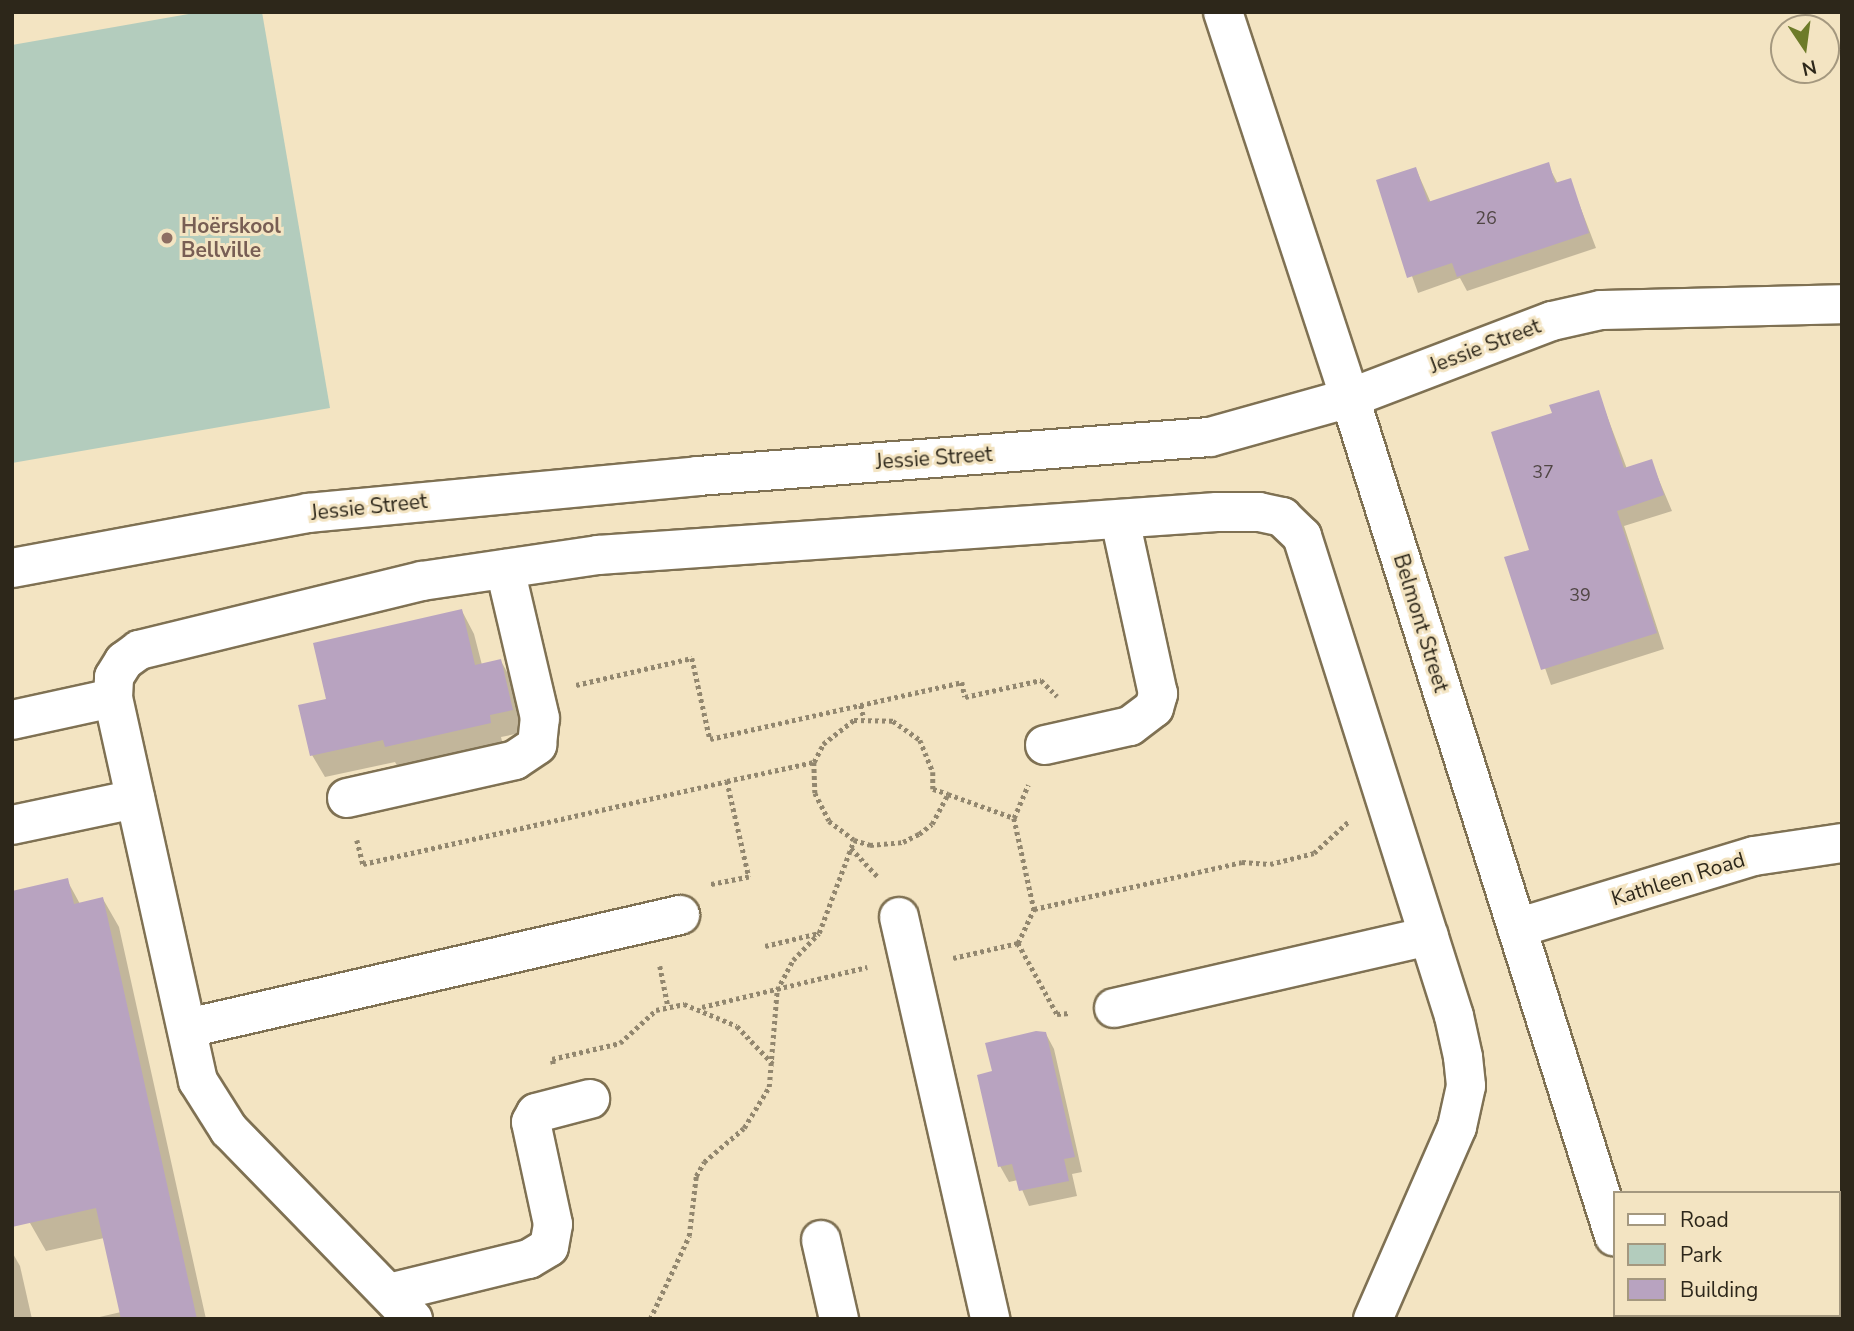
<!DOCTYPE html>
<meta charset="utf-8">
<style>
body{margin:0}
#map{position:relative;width:1854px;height:1331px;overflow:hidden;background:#f3e4c2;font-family:"Nunito Sans",sans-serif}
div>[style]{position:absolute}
.green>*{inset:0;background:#b3ccbd}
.shadow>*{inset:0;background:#0003}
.building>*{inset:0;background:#b8a3c0}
.path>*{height:4.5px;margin-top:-2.25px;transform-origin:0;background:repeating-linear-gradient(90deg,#92876f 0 3.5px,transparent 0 7px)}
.roads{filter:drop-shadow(2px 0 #7f7153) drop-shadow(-2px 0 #7f7153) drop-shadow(0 2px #7f7153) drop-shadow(0 -2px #7f7153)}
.minor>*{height:38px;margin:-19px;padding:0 19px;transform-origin:19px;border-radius:19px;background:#fff}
.dots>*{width:19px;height:19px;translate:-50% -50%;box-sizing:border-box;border:4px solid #f3e4c2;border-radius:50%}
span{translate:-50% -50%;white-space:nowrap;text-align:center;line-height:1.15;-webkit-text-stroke:6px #f3e4c2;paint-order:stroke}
.number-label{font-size:18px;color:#504644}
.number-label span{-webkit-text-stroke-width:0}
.education-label{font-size:21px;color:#785e54;font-weight:700}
.left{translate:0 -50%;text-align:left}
.street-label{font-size:21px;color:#2d271a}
.frame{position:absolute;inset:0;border:14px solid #2d271a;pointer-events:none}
.legend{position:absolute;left:1613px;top:1191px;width:228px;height:126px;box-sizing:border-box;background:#f3e4c2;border:2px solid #a4987f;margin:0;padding:9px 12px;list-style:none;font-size:21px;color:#2d271a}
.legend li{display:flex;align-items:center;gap:14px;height:35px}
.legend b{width:35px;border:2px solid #a4987f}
.north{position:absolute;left:1770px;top:14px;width:70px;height:70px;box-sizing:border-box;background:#f3e4c2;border:2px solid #a4987f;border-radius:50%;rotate:167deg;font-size:19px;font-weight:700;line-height:28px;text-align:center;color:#2d271a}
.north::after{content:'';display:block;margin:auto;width:24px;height:32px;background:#6d7b29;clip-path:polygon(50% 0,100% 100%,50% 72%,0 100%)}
</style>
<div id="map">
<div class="green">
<div style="clip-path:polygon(200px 12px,262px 12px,330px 408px,12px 463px,12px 45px)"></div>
</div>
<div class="shadow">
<div style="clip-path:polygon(1548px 165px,1558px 184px,1570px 180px,1596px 248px,1467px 291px,1460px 278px,1418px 293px,1378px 181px,1416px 169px,1431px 203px)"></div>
<div style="clip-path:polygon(1598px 392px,1627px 469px,1651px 461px,1672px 511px,1624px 526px,1664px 649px,1551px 685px,1506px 558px,1531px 551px,1554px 414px)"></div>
<div style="clip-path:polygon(462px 611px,474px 634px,482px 665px,501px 661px,513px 683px,525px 732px,501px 737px,503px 745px,399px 769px,395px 762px,325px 777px,312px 755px,328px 700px)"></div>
<div style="clip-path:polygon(67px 880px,80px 904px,103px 899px,119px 927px,206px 1319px,91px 1319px,121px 1312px,104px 1238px,46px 1251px,30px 1223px)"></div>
<div style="clip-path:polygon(1046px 1034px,1054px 1049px,1082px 1172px,1072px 1174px,1077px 1196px,1029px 1206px,1018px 1180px,1009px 1182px,1000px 1166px,994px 1073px)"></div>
<div style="clip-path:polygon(12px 1252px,20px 1266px,32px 1319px,12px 1319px)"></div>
</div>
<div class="building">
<div style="clip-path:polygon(1549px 162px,1555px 183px,1571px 178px,1589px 233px,1457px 277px,1452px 263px,1407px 278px,1376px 180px,1416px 167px,1428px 202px)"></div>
<div style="clip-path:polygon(1599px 390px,1624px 468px,1652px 459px,1664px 495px,1617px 511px,1657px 633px,1541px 670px,1504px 557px,1529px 550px,1491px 432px,1552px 413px,1549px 405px)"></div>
<div style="clip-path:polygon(462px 609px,475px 665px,501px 659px,513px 710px,490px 715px,491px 723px,385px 747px,383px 740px,310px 756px,298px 705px,326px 699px,313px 643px)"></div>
<div style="clip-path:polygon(68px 878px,74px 904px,103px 897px,197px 1319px,121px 1319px,96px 1208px,12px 1227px,12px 891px)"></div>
<div style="clip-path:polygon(1036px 1031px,1046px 1032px,1075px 1157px,1064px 1159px,1069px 1181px,1019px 1191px,1012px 1164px,998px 1167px,977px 1075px,992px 1071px,985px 1043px)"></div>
</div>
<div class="path">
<div style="left:576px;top:685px;width:119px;rotate:-13.1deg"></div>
<div style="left:692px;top:658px;width:83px;rotate:77.5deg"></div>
<div style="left:710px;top:739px;width:258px;rotate:-12.7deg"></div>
<div style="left:962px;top:682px;width:15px;rotate:79deg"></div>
<div style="left:965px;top:697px;width:78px;rotate:-12.6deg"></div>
<div style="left:1041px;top:680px;width:23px;rotate:45deg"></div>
<div style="left:861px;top:705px;width:14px;rotate:78deg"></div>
<div style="left:814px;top:762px;width:20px;rotate:-63deg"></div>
<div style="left:823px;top:744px;width:39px;rotate:-38deg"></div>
<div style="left:854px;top:720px;width:39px;rotate:1deg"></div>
<div style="left:893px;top:721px;width:33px;rotate:35deg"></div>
<div style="left:920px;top:740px;width:35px;rotate:68deg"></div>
<div style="left:933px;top:772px;width:17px;rotate:90deg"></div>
<div style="left:933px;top:789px;width:16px;rotate:18deg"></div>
<div style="left:727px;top:781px;width:89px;rotate:-12.3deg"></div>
<div style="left:814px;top:762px;width:31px;rotate:88deg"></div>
<div style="left:815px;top:793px;width:31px;rotate:63deg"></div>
<div style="left:829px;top:821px;width:31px;rotate:37deg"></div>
<div style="left:854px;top:840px;width:17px;rotate:17deg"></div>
<div style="left:870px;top:845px;width:33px;rotate:-5deg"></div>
<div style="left:903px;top:842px;width:18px;rotate:-27deg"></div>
<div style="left:919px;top:834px;width:16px;rotate:-38deg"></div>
<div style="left:932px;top:824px;width:34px;rotate:-62deg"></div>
<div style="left:948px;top:794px;width:70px;rotate:20deg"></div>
<div style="left:1014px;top:818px;width:36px;rotate:-67deg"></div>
<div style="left:1014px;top:818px;width:93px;rotate:77.6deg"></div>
<div style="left:1034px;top:909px;width:213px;rotate:-12.7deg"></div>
<div style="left:1242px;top:862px;width:28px;rotate:4deg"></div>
<div style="left:1270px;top:864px;width:45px;rotate:-14deg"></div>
<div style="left:1314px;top:853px;width:46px;rotate:-42.4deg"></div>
<div style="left:357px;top:840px;width:25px;rotate:76deg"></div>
<div style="left:363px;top:864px;width:373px;rotate:-12.8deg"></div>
<div style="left:727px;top:781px;width:98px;rotate:77.1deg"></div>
<div style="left:749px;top:877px;width:41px;rotate:168.7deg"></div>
<div style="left:851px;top:848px;width:41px;rotate:47deg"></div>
<div style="left:1018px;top:943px;width:38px;rotate:-65deg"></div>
<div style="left:765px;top:946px;width:56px;rotate:-13.5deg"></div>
<div style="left:819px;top:933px;width:99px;rotate:-69.4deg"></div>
<div style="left:953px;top:958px;width:67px;rotate:-13deg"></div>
<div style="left:1018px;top:943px;width:81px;rotate:61.2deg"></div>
<div style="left:1057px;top:1014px;width:13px;rotate:-4deg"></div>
<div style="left:660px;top:966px;width:41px;rotate:78.7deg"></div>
<div style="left:702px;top:1007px;width:170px;rotate:-13.6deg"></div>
<div style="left:553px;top:1064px;width:5px;rotate:-101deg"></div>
<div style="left:552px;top:1059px;width:70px;rotate:-13.2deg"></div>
<div style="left:620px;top:1043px;width:49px;rotate:-42.5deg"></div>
<div style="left:656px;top:1010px;width:29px;rotate:-12deg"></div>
<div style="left:684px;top:1004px;width:57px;rotate:22.5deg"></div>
<div style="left:737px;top:1026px;width:52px;rotate:46.5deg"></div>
<div style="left:650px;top:1319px;width:92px;rotate:-64.8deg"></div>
<div style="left:689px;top:1236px;width:60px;rotate:-83.3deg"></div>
<div style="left:696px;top:1176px;width:16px;rotate:-60deg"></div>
<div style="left:704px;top:1162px;width:52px;rotate:-40.4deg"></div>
<div style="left:744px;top:1128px;width:48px;rotate:-58.6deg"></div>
<div style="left:769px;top:1087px;width:97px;rotate:-85.3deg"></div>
<div style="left:777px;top:990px;width:34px;rotate:-62deg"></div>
<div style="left:793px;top:960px;width:37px;rotate:-46deg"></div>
</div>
<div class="roads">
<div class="minor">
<div style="left:1223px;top:12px;width:406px;rotate:71.8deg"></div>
<div style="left:1350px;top:398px;width:879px;rotate:72.51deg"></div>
<div style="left:12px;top:568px;width:301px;rotate:-10.5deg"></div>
<div style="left:308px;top:513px;width:392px;rotate:-5.4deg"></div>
<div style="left:698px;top:476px;width:513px;rotate:-4.36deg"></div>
<div style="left:1210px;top:437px;width:145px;rotate:-15.6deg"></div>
<div style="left:1350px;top:398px;width:216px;rotate:-20.9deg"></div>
<div style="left:1552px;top:321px;width:50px;rotate:-12.7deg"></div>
<div style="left:1601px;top:310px;width:241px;rotate:-1.4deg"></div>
<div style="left:12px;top:720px;width:103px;rotate:-12.3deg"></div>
<div style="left:1045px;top:745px;width:87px;rotate:-12.6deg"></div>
<div style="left:1130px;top:726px;width:30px;rotate:-37deg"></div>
<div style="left:1154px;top:708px;width:15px;rotate:-74deg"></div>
<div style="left:1158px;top:694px;width:179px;rotate:-102.3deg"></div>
<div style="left:347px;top:798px;width:172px;rotate:-12.7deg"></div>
<div style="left:515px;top:760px;width:27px;rotate:-34deg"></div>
<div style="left:537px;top:745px;width:27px;rotate:-84deg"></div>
<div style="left:540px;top:718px;width:153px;rotate:-103.2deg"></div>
<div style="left:12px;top:825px;width:126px;rotate:-11.9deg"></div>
<div style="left:899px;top:917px;width:412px;rotate:77.2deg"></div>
<div style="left:1517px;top:928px;width:248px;rotate:-16.9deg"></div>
<div style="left:1754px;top:856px;width:89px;rotate:-8.4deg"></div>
<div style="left:1114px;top:1008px;width:323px;rotate:-12.9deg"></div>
<div style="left:188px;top:1028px;width:505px;rotate:-12.94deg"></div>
<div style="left:821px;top:1240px;width:81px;rotate:77.2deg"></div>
<div style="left:389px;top:1293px;width:144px;rotate:-13.7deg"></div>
<div style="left:529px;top:1259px;width:23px;rotate:-31deg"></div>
<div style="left:549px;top:1247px;width:23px;rotate:-80deg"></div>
<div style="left:553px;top:1224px;width:104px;rotate:-102.2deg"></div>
<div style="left:531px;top:1122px;width:10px;rotate:-61deg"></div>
<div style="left:536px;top:1113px;width:56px;rotate:-14.5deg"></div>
<div style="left:1639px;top:1315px;width:4px;rotate:76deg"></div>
<div style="left:413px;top:1319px;width:264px;rotate:-134.2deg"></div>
<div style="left:229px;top:1130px;width:58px;rotate:-122.3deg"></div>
<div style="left:198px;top:1081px;width:392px;rotate:-102.5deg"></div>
<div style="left:113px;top:698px;width:21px;rotate:-87deg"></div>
<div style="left:114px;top:677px;width:19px;rotate:-58deg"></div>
<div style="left:124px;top:661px;width:19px;rotate:-36deg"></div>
<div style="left:139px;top:650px;width:291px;rotate:-13.7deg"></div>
<div style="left:422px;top:581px;width:178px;rotate:-8.4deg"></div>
<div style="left:598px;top:555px;width:620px;rotate:-3.97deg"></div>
<div style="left:1217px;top:512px;width:42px"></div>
<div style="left:1259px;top:512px;width:24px;rotate:12deg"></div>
<div style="left:1282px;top:517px;width:28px;rotate:44deg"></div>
<div style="left:1302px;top:536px;width:503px;rotate:72.43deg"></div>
<div style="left:1454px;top:1016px;width:42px;rotate:77.6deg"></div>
<div style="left:1463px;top:1057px;width:29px;rotate:84deg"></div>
<div style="left:1466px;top:1086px;width:42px;rotate:102.4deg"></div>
<div style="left:1457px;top:1127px;width:210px;rotate:113.6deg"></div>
</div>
</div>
<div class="dots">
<div style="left:167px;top:238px;background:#8d6e63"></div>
</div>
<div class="number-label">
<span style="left:1486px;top:218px">26</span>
<span style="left:1543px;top:472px">37</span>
<span style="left:1580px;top:595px">39</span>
</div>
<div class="education-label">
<span class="left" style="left:181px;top:238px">Hoërskool<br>Bellville</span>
</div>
<div class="street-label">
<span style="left:1485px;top:346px;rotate:-21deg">Jessie Street</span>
<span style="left:934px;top:458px;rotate:-4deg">Jessie Street</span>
<span style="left:369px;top:507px;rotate:-6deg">Jessie Street</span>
<span style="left:1421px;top:623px;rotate:73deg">Belmont Street</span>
<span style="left:1678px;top:879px;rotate:-17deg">Kathleen Road</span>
</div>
<div class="frame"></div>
<ul class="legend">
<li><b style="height:9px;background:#fff"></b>Road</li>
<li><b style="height:19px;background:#b3ccbd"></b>Park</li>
<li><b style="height:19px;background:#b8a3c0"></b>Building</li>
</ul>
<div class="north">N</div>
</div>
